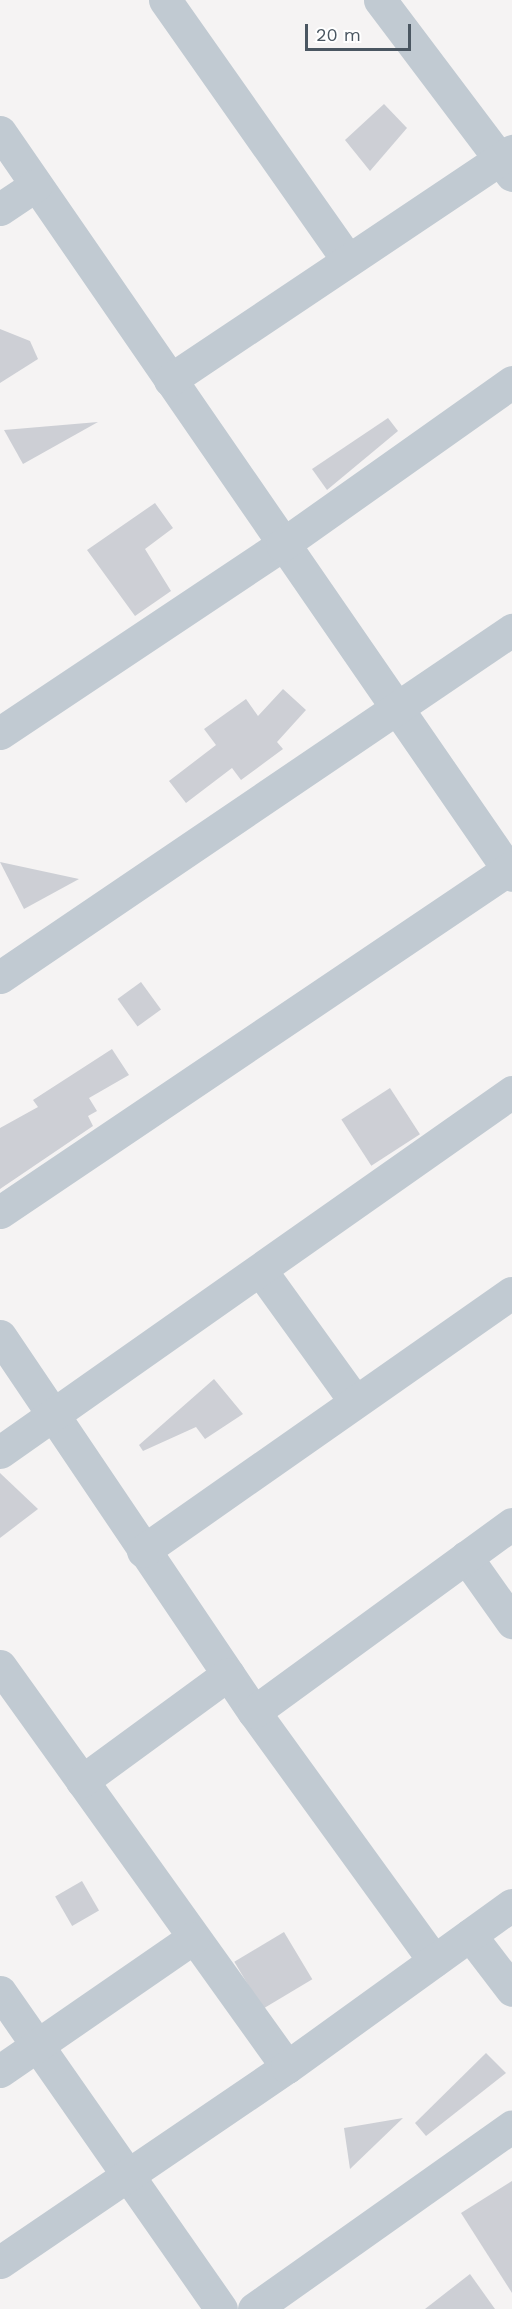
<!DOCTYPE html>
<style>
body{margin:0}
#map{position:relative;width:512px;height:2309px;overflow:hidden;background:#f5f3f3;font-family:"Work Sans",sans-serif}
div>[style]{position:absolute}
.building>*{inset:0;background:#cdcfd5;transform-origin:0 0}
.street>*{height:33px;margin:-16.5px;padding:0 16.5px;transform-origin:16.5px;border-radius:16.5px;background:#c1cad2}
span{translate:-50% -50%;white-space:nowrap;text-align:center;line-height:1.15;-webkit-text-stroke:4.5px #fff;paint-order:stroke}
.scale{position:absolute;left:305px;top:24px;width:106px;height:27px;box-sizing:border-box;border:3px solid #4a5661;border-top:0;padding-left:8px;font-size:18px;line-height:21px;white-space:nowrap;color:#4a5661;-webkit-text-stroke:4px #fff;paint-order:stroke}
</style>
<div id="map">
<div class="building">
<div style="clip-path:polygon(384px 104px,407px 128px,370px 171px,345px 140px)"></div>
<div style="clip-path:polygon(0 329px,30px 341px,38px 359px,0 383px)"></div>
<div style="clip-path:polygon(388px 418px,398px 431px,327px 490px,312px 469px)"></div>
<div style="clip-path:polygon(98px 422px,23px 464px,4px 430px)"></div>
<div style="clip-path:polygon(155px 503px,173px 528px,145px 549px,171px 591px,135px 616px,87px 550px)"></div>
<div style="clip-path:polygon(283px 689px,306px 710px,277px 742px,283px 749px,241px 780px,232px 768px,186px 803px,169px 781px,216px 745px,204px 729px,246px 699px,258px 716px)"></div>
<div style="clip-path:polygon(0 862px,79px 879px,24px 909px)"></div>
<div style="left:141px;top:982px;width:34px;height:29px;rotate:54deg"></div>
<div style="clip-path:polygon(112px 1049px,129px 1075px,89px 1098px,97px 1111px,88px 1116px,93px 1126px,0 1189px,0 1128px,38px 1107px,33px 1100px)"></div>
<div style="left:390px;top:1088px;width:55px;height:58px;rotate:57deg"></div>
<div style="clip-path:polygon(214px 1379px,243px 1414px,205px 1439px,196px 1427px,143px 1451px,139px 1445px)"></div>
<div style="clip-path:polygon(0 1473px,38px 1509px,0 1538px)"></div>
<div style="left:82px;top:1881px;width:34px;height:31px;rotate:60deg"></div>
<div style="left:284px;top:1932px;width:55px;height:58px;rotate:59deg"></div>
<div style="clip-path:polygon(486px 2053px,506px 2073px,426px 2136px,415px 2123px)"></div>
<div style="clip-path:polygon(403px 2118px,350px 2169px,344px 2128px)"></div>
<div style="clip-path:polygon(512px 2181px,512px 2293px,461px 2213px)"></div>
<div style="clip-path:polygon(470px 2274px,495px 2309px,425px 2309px)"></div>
</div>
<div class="street">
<div style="left:165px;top:0;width:317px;rotate:54.9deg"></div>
<div style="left:380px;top:0;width:219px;rotate:53deg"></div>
<div style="left:0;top:132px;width:902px;rotate:55.43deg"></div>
<div style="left:0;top:209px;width:43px;rotate:-33.7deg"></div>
<div style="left:170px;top:380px;width:412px;rotate:-33.8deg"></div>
<div style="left:0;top:733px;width:339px;rotate:-33.7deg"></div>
<div style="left:282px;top:545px;width:282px;rotate:-35.3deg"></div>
<div style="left:0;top:977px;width:619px;rotate:-34.13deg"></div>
<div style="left:0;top:1212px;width:617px;rotate:-33.97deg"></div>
<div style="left:261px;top:1271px;width:159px;rotate:54.2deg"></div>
<div style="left:0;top:1336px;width:454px;rotate:56deg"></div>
<div style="left:254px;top:1712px;width:307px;rotate:54.1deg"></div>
<div style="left:0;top:1452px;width:626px;rotate:-35.11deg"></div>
<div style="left:143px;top:1551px;width:450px;rotate:-35deg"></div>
<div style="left:466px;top:1557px;width:80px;rotate:54.7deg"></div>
<div style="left:0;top:1666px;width:493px;rotate:54.4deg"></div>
<div style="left:254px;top:1712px;width:319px;rotate:-36.1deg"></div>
<div style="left:82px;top:1781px;width:181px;rotate:-36.2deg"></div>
<div style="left:470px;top:1935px;width:69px;rotate:52.6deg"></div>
<div style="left:0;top:1992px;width:386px;rotate:55.1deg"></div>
<div style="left:0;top:2071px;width:234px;rotate:-34.6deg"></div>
<div style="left:0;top:2262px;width:347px;rotate:-34.2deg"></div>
<div style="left:287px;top:2067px;width:277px;rotate:-35.8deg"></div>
<div style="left:254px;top:2309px;width:316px;rotate:-35.3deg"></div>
</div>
<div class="scale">20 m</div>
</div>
